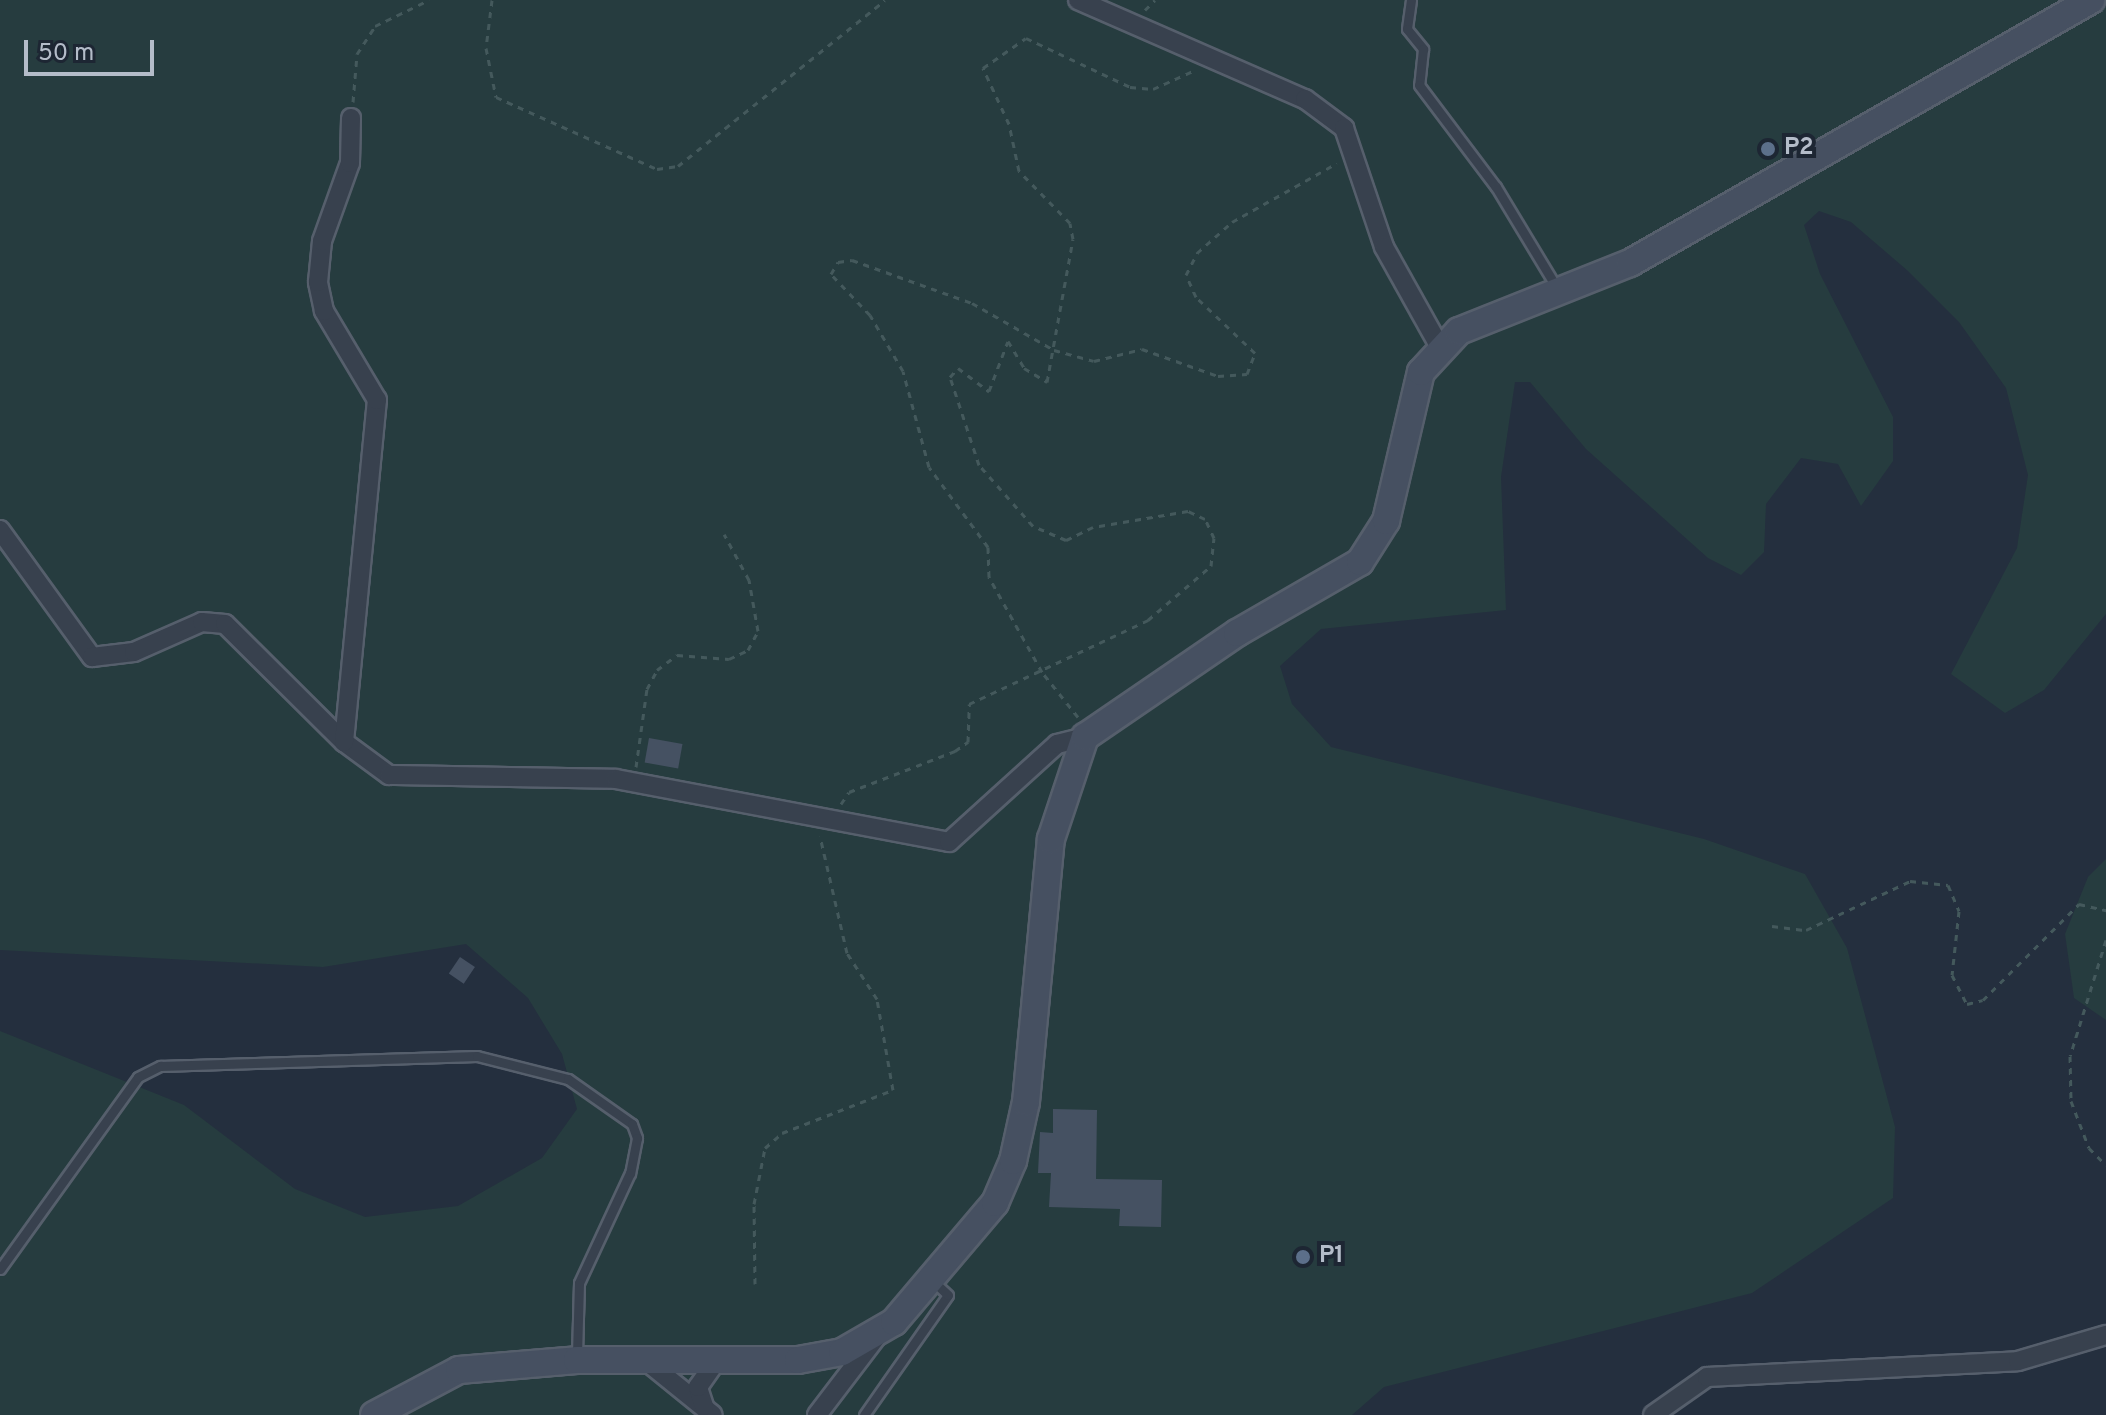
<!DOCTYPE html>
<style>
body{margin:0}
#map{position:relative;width:2106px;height:1415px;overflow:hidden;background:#242f3e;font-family:Overpass,sans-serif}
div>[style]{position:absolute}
.green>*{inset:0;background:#263c3f}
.building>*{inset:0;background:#455162;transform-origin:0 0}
.path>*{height:3px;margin-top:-1.5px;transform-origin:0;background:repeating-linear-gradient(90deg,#44595c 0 6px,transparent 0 12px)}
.roads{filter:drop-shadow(2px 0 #565f6c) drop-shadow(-2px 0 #565f6c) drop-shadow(0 2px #565f6c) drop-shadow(0 -2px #565f6c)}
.lane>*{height:9px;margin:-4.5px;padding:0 4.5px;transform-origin:4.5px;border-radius:4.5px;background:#38414e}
.street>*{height:18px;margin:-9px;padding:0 9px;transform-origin:9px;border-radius:9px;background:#38414e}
.secondary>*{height:26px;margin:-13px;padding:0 13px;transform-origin:13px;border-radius:13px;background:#465061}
.dots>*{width:22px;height:22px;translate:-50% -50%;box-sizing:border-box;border:4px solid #1d2633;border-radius:50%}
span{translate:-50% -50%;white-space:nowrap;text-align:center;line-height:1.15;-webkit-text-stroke:8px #1d2633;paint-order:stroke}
.poi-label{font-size:24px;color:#b4bcc9;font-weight:700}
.left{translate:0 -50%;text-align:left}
.scale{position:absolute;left:24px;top:40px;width:130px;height:36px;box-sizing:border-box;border:4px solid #b4bcc9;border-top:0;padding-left:10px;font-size:24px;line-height:28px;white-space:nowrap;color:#b4bcc9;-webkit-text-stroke:6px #1d2633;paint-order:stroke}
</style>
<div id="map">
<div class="green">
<div style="clip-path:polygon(0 0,2106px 0,2106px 614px,2044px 690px,2005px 713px,1951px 674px,2017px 548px,2028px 475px,2006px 388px,1959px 322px,1908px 271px,1851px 222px,1819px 211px,1804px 225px,1820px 274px,1893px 417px,1893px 461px,1861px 506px,1838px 464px,1801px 458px,1766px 504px,1764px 552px,1741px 575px,1708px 558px,1586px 449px,1530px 382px,1515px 382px,1501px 477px,1506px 610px,1321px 629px,1280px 666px,1292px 704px,1331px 747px,1704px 839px,1805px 874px,1847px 948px,1895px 1127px,1893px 1198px,1752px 1293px,1384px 1387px,1352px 1415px,0 1415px,0 1031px,184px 1105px,295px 1189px,365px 1217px,458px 1206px,542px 1158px,577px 1109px,562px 1054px,528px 998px,466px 944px,323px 967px,0 950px)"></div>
<div style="clip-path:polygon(2106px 859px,2106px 1020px,2074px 998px,2065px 934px,2088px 877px)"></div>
</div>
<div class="building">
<div style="left:649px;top:738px;width:34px;height:25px;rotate:10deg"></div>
<div style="left:460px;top:957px;width:18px;height:20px;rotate:34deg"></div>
<div style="clip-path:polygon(1053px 1109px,1097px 1110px,1096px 1179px,1162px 1180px,1161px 1227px,1119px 1226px,1120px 1209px,1049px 1207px,1051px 1173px,1038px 1173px,1040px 1132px,1053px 1133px)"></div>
</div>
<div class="path">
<div style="left:492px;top:0;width:48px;rotate:97.1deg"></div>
<div style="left:486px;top:48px;width:50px;rotate:78.5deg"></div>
<div style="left:496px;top:97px;width:176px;rotate:24.1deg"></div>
<div style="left:657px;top:169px;width:21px;rotate:-8deg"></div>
<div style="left:678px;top:166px;width:265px;rotate:-38.7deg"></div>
<div style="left:1145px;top:10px;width:14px;rotate:-45deg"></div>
<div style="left:353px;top:102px;width:48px;rotate:-85.2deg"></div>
<div style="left:357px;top:54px;width:33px;rotate:-57deg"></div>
<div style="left:375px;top:26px;width:60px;rotate:-25.7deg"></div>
<div style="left:1078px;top:717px;width:58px;rotate:-128.7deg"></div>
<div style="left:1042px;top:672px;width:109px;rotate:-119.2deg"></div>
<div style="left:989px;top:577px;width:30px;rotate:-92deg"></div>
<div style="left:988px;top:547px;width:99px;rotate:-126.4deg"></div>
<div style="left:929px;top:467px;width:99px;rotate:-105.2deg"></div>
<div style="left:903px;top:371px;width:65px;rotate:-120.5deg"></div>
<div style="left:870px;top:315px;width:57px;rotate:-133.6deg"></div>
<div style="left:831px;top:274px;width:14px;rotate:-60deg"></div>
<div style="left:838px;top:262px;width:14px;rotate:-8deg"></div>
<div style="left:852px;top:260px;width:127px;rotate:19.7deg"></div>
<div style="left:972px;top:303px;width:95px;rotate:29.8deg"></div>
<div style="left:1054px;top:350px;width:41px;rotate:15.4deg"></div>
<div style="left:1094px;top:361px;width:49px;rotate:-14deg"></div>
<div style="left:1142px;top:349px;width:81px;rotate:19.6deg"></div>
<div style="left:1218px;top:376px;width:29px;rotate:-4deg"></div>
<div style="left:1247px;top:374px;width:22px;rotate:-69deg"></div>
<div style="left:1255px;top:353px;width:81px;rotate:-136.5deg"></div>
<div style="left:1196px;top:297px;width:24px;rotate:-114deg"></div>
<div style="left:1186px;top:275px;width:25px;rotate:-63deg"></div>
<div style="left:1197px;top:253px;width:47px;rotate:-41.5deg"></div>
<div style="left:1232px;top:222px;width:120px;rotate:-29.3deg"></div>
<div style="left:636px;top:767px;width:79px;rotate:-82deg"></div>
<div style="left:647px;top:689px;width:21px;rotate:-62deg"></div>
<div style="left:657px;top:670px;width:25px;rotate:-37deg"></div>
<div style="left:677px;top:655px;width:52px;rotate:4.4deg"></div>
<div style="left:729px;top:659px;width:21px;rotate:-25deg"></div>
<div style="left:748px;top:650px;width:21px;rotate:-62deg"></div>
<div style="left:758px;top:631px;width:52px;rotate:-100deg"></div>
<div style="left:749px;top:580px;width:52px;rotate:-118.5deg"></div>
<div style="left:841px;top:804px;width:14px;rotate:-56deg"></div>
<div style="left:849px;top:792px;width:114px;rotate:-21.1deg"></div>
<div style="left:955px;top:751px;width:16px;rotate:-35deg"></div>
<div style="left:968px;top:742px;width:38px;rotate:-88deg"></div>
<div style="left:969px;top:704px;width:198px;rotate:-25.1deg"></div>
<div style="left:1148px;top:620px;width:83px;rotate:-40.6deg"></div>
<div style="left:1211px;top:566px;width:28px;rotate:-84deg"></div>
<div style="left:1214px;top:538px;width:21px;rotate:-115deg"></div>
<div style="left:1205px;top:519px;width:19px;rotate:-155deg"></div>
<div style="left:1188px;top:511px;width:96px;rotate:170.4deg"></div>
<div style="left:1093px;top:527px;width:30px;rotate:154deg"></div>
<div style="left:1066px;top:540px;width:36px;rotate:-157deg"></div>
<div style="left:1033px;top:526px;width:81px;rotate:-131.5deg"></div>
<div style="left:979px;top:465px;width:93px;rotate:-108.2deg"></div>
<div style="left:950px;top:377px;width:12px;rotate:-48deg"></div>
<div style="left:958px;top:368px;width:39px;rotate:37deg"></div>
<div style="left:989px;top:391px;width:53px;rotate:-69.2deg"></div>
<div style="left:1008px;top:341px;width:31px;rotate:59deg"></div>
<div style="left:1024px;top:368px;width:27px;rotate:31deg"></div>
<div style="left:1047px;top:382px;width:145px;rotate:-79.7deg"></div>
<div style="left:1073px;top:239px;width:16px;rotate:-101deg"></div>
<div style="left:1070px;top:223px;width:73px;rotate:-134.4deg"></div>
<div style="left:1019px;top:171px;width:48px;rotate:-102deg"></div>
<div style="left:1009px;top:124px;width:62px;rotate:-114.9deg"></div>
<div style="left:983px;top:68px;width:52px;rotate:-34.9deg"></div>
<div style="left:1026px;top:38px;width:115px;rotate:25.2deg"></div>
<div style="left:1130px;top:87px;width:23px;rotate:5deg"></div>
<div style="left:1153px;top:89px;width:46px;rotate:-24.3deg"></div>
<div style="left:1772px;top:926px;width:34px;rotate:7deg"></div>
<div style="left:1806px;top:930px;width:115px;rotate:-25.2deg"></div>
<div style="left:1910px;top:881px;width:38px;rotate:6deg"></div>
<div style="left:1948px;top:885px;width:28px;rotate:67deg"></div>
<div style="left:1959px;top:911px;width:64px;rotate:96.2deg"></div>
<div style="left:1952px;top:975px;width:33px;rotate:63deg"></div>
<div style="left:1967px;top:1004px;width:16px;rotate:-14deg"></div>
<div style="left:1983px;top:1000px;width:136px;rotate:-45deg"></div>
<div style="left:2079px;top:904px;width:28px;rotate:13deg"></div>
<div style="left:2106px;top:940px;width:121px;rotate:107.2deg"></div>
<div style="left:2070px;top:1056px;width:45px;rotate:88.7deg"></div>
<div style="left:2071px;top:1101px;width:50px;rotate:69deg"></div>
<div style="left:2089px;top:1148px;width:24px;rotate:45deg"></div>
<div style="left:755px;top:1284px;width:80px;rotate:-90.7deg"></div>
<div style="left:754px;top:1204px;width:57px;rotate:-78.9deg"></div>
<div style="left:765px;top:1148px;width:23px;rotate:-41deg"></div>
<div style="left:782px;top:1133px;width:119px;rotate:-21.2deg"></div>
<div style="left:893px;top:1090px;width:92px;rotate:-100deg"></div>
<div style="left:877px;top:999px;width:55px;rotate:-123.1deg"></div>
<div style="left:847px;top:953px;width:120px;rotate:-103deg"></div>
</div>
<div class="roads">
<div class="lane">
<div style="left:1411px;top:0;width:29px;rotate:98deg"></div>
<div style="left:1407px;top:29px;width:26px;rotate:51deg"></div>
<div style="left:1423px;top:49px;width:36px;rotate:96deg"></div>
<div style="left:1419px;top:85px;width:128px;rotate:53deg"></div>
<div style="left:1496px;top:187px;width:118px;rotate:58.9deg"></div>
<div style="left:0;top:1269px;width:236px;rotate:-54.3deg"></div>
<div style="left:138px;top:1077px;width:25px;rotate:-27deg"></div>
<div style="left:160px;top:1066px;width:317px;rotate:-1.8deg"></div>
<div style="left:477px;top:1056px;width:94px;rotate:14.2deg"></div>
<div style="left:568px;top:1079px;width:78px;rotate:35.1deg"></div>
<div style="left:632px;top:1124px;width:15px;rotate:70deg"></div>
<div style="left:637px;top:1138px;width:36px;rotate:101deg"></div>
<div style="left:630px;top:1173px;width:121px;rotate:114.9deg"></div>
<div style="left:579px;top:1283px;width:73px;rotate:91.6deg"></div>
<div style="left:864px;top:1415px;width:146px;rotate:-55deg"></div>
<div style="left:948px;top:1295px;width:22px;rotate:-137deg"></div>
</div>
<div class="street">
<div style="left:1078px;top:0;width:248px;rotate:23.6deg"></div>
<div style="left:1305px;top:99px;width:49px;rotate:36.6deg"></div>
<div style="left:1344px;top:128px;width:126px;rotate:71.4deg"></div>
<div style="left:1384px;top:247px;width:115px;rotate:60.8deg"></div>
<div style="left:0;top:530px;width:157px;rotate:54.1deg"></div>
<div style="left:92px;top:657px;width:42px;rotate:-6.8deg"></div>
<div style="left:134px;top:652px;width:74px;rotate:-23.8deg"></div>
<div style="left:202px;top:622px;width:23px;rotate:5deg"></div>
<div style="left:225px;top:624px;width:168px;rotate:44.8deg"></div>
<div style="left:344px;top:742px;width:56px;rotate:36.3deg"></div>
<div style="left:389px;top:775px;width:227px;rotate:1deg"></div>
<div style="left:616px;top:779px;width:339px;rotate:10.7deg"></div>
<div style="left:949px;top:842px;width:146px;rotate:-42.2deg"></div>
<div style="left:1057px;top:744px;width:29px;rotate:-14deg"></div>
<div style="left:344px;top:742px;width:344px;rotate:-84.5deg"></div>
<div style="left:377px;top:400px;width:104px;rotate:-120.8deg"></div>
<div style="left:324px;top:311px;width:30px;rotate:-102deg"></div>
<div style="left:318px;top:282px;width:41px;rotate:-84.4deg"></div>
<div style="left:322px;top:241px;width:83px;rotate:-70.3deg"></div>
<div style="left:350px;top:163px;width:45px;rotate:-88.7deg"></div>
<div style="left:645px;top:1360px;width:87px;rotate:39deg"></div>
<div style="left:704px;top:1406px;width:20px;rotate:-108deg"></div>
<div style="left:698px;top:1387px;width:32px;rotate:-55deg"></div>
<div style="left:817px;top:1415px;width:101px;rotate:-52.7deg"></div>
<div style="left:1653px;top:1415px;width:66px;rotate:-35.1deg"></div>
<div style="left:1707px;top:1377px;width:311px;rotate:-2.9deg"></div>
<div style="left:2018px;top:1361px;width:92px;rotate:-16.5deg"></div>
</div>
<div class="secondary">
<div style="left:374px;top:1415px;width:96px;rotate:-27.9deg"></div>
<div style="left:459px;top:1370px;width:118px;rotate:-4.8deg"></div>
<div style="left:577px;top:1360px;width:221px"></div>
<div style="left:798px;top:1360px;width:45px;rotate:-10.3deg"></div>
<div style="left:842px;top:1352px;width:60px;rotate:-30deg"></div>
<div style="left:894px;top:1322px;width:156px;rotate:-49.7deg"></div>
<div style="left:995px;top:1203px;width:46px;rotate:-66.8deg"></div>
<div style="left:1013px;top:1161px;width:60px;rotate:-77.6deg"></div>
<div style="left:1026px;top:1102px;width:264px;rotate:-84.6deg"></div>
<div style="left:1051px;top:839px;width:108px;rotate:-71.6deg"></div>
<div style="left:1085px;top:737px;width:184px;rotate:-34.4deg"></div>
<div style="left:1237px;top:633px;width:142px;rotate:-30deg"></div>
<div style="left:1360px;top:562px;width:49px;rotate:-57.6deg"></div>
<div style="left:1386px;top:521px;width:153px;rotate:-76.8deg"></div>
<div style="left:1421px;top:372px;width:56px;rotate:-47.2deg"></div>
<div style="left:1459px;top:331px;width:184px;rotate:-21.7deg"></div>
<div style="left:1630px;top:263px;width:531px;rotate:-29.7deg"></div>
</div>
</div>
<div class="dots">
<div style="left:1768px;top:149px;background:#5c6f8a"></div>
<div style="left:1303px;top:1257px;background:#5c6f8a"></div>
</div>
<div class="poi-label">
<span class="left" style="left:1784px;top:149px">P2</span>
<span class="left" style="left:1319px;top:1257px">P1</span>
</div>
<div class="scale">50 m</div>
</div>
